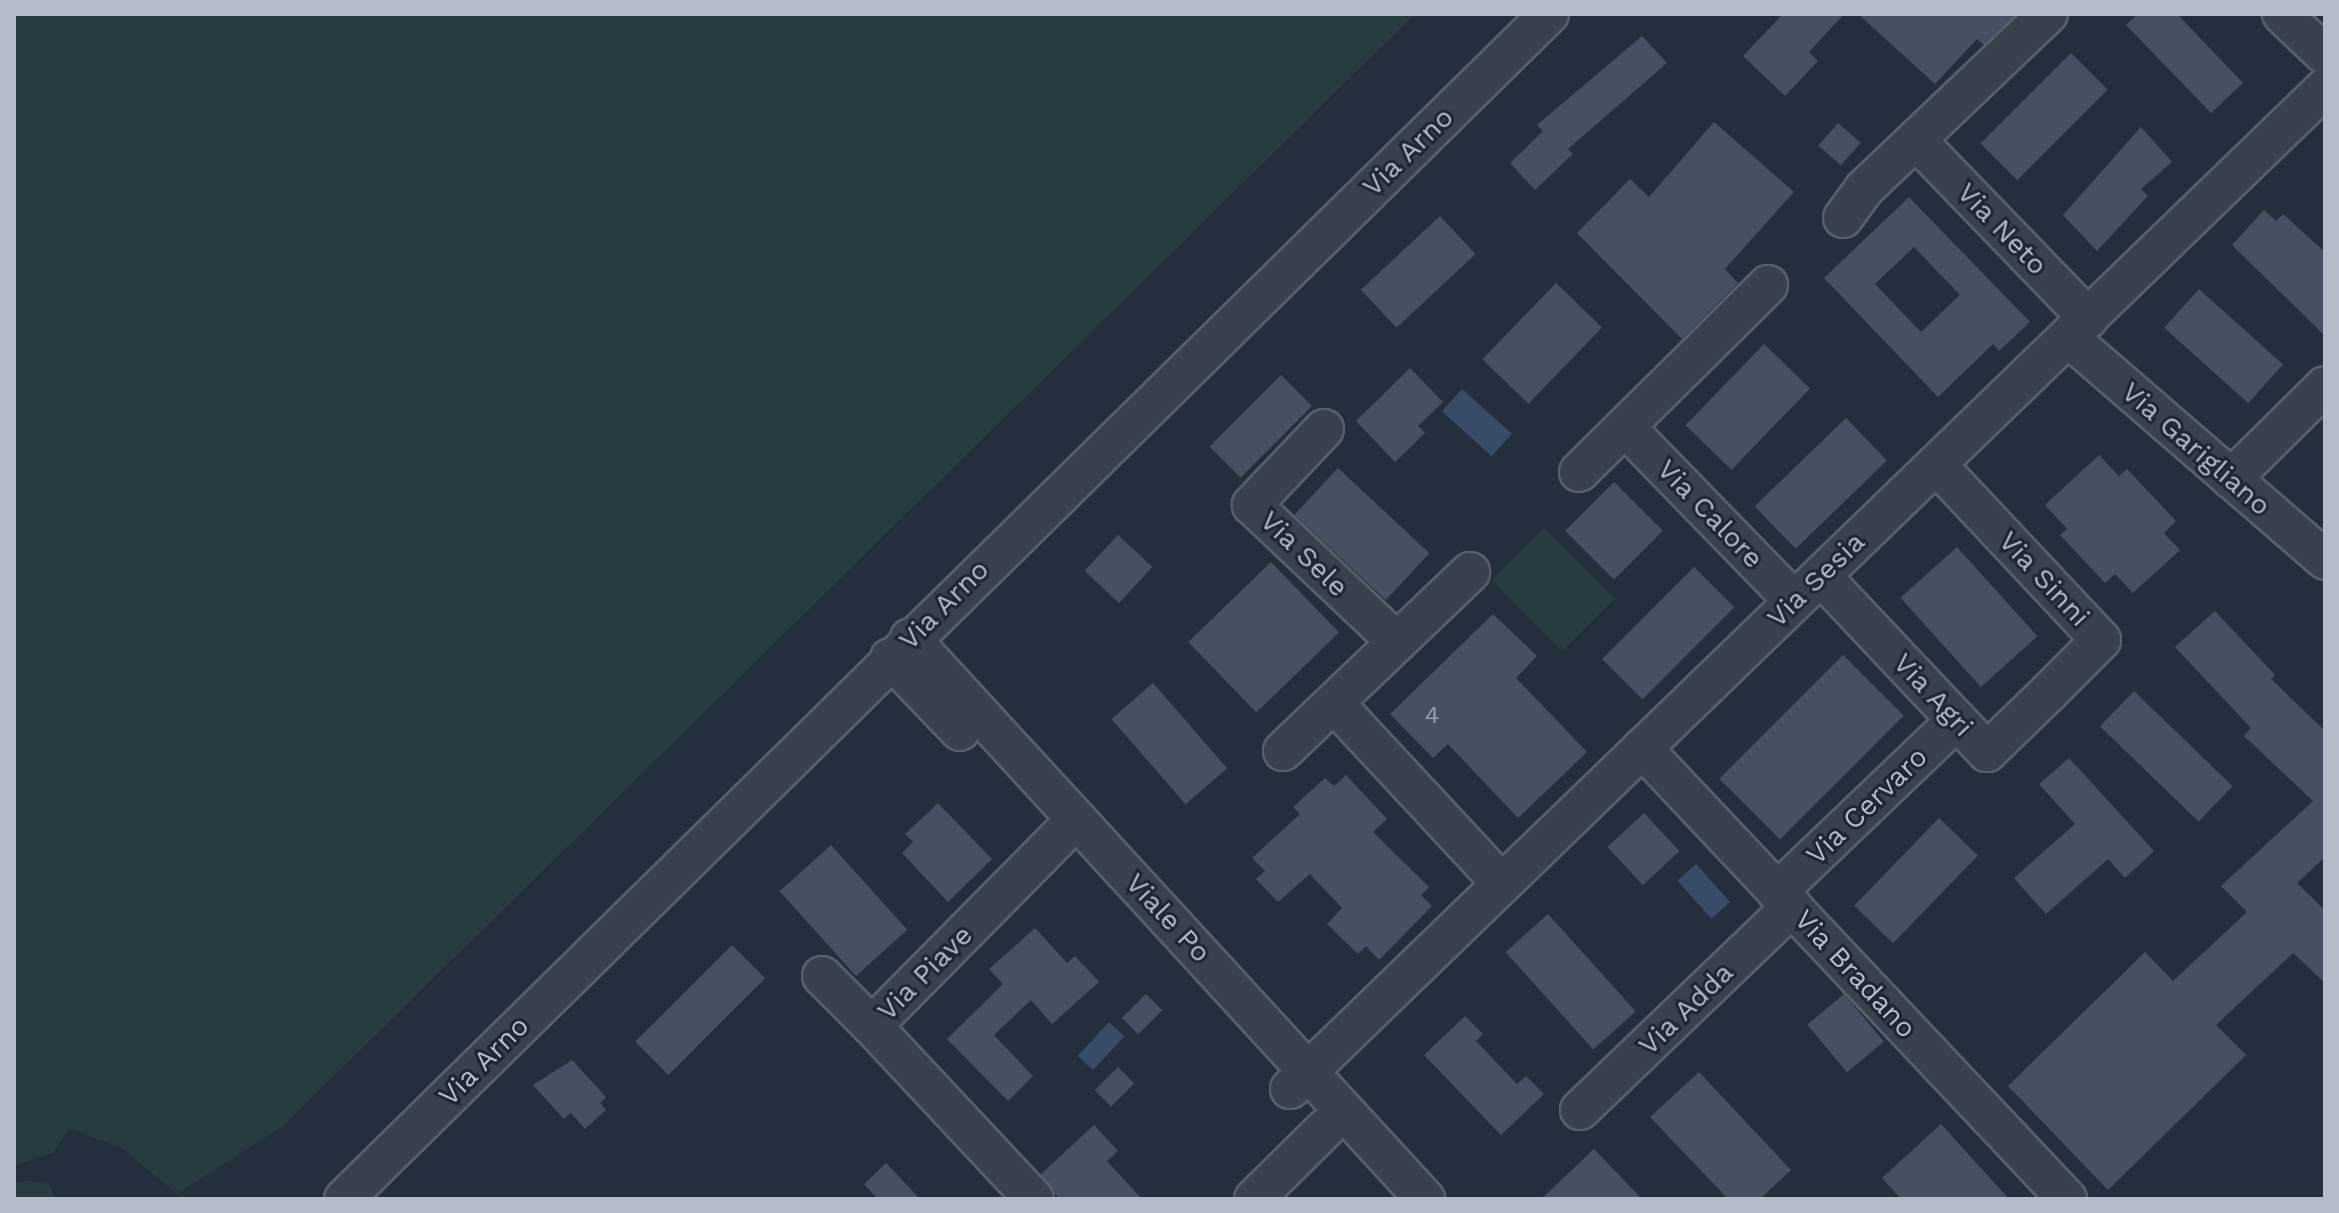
<!DOCTYPE html>
<style>
body{margin:0}
#map{position:relative;width:2339px;height:1213px;overflow:hidden;background:#242f3e;font-family:"Work Sans",sans-serif}
div>[style]{position:absolute}
.green>*{inset:0;background:#263c3f;transform-origin:0 0}
.water>*{inset:0;background:#394c67;transform-origin:0 0}
.building>*{inset:0;background:#455162;transform-origin:0 0}
.roads{filter:drop-shadow(2px 0 #565f6c) drop-shadow(-2px 0 #565f6c) drop-shadow(0 2px #565f6c) drop-shadow(0 -2px #565f6c)}
.minor>*{height:38px;margin:-19px;padding:0 19px;transform-origin:19px;border-radius:19px;background:#38414e}
span{translate:-50% -50%;white-space:nowrap;text-align:center;line-height:1.15;-webkit-text-stroke:6px #1d2633;paint-order:stroke}
.number-label{font-size:24px;color:#98a1af}
.number-label span{-webkit-text-stroke-width:0}
.street-label{font-size:28px;color:#b4bcc9}
.frame{position:absolute;inset:0;border:16px solid #b4bcc9;pointer-events:none}
</style>
<div id="map">
<div class="green">
<div style="clip-path:polygon(14px 14px,1415px 14px,283px 1126px,177px 1194px,122px 1148px,69px 1128px,54px 1152px,14px 1165px)"></div>
<div style="left:1544px;top:528px;width:100px;height:74px;rotate:45deg"></div>
<div style="clip-path:polygon(28px 1181px,49px 1183px,55px 1199px,14px 1199px,14px 1183px)"></div>
</div>
<div class="water">
<div style="left:1462px;top:389px;width:67px;height:30px;rotate:42deg"></div>
<div style="left:1696px;top:864px;width:51px;height:25px;rotate:48deg"></div>
<div style="left:1109px;top:1022px;width:21px;height:46px;rotate:43deg"></div>
</div>
<div class="building">
<div style="clip-path:polygon(1783px 14px,1844px 14px,1809px 52px,1818px 61px,1785px 96px,1743px 56px)"></div>
<div style="clip-path:polygon(1858px 14px,2016px 14px,1984px 45px,1977px 39px,1935px 84px)"></div>
<div style="clip-path:polygon(2138px 14px,2177px 14px,2243px 83px,2211px 113px,2126px 25px)"></div>
<div style="clip-path:polygon(1642px 36px,1667px 63px,1568px 149px,1573px 154px,1535px 190px,1510px 163px,1543px 131px,1537px 125px)"></div>
<div style="left:2071px;top:53px;width:52px;height:128px;rotate:45deg"></div>
<div style="clip-path:polygon(1714px 122px,1794px 192px,1725px 269px,1738px 283px,1682px 339px,1577px 233px,1630px 179px,1649px 197px)"></div>
<div style="left:1838px;top:123px;width:30px;height:30px;rotate:41deg"></div>
<div style="clip-path:polygon(2141px 127px,2172px 162px,2141px 189px,2148px 196px,2097px 251px,2063px 215px)"></div>
<div style="clip-path:polygon(evenodd,1909px 197px,2030px 322px,1999px 351px,1993px 344px,1938px 397px,1824px 278px,1909px 197px,1914px 247px,1960px 295px,1921px 332px,1875px 284px,1914px 247px)"></div>
<div style="clip-path:polygon(2264px 210px,2276px 221px,2283px 214px,2325px 252px,2325px 336px,2232px 245px)"></div>
<div style="left:1440px;top:216px;width:52px;height:108px;rotate:47deg"></div>
<div style="left:1556px;top:283px;width:64px;height:106px;rotate:44deg"></div>
<div style="left:2199px;top:289px;width:113px;height:52px;rotate:42deg"></div>
<div style="left:1764px;top:344px;width:64px;height:113px;rotate:44deg"></div>
<div style="clip-path:polygon(1410px 368px,1443px 402px,1418px 426px,1425px 433px,1395px 462px,1356px 421px)"></div>
<div style="left:1281px;top:375px;width:44px;height:101px;rotate:45deg"></div>
<div style="left:1846px;top:418px;width:59px;height:127px;rotate:46deg"></div>
<div style="clip-path:polygon(2099px 455px,2119px 476px,2127px 469px,2176px 521px,2164px 533px,2180px 550px,2133px 593px,2115px 574px,2105px 583px,2060px 535px,2067px 529px,2045px 505px)"></div>
<div style="left:1338px;top:468px;width:125px;height:64px;rotate:43deg"></div>
<div style="left:1614px;top:482px;width:69px;height:69px;rotate:45deg"></div>
<div style="left:1118px;top:535px;width:47px;height:49px;rotate:43deg"></div>
<div style="left:1957px;top:547px;width:120px;height:76px;rotate:48deg"></div>
<div style="left:1271px;top:562px;width:98px;height:115px;rotate:46deg"></div>
<div style="left:1694px;top:567px;width:57px;height:130px;rotate:45deg"></div>
<div style="clip-path:polygon(2215px 611px,2275px 675px,2271px 679px,2325px 731px,2325px 857px,2297px 883px,2325px 910px,2325px 983px,2293px 953px,2216px 1025px,2246px 1055px,2108px 1190px,2008px 1086px,2145px 952px,2173px 981px,2247px 912px,2221px 886px,2313px 801px,2244px 736px,2251px 728px,2175px 647px)"></div>
<div style="clip-path:polygon(1493px 614px,1537px 656px,1516px 678px,1587px 752px,1518px 818px,1448px 744px,1433px 758px,1390px 714px)"></div>
<div style="left:1843px;top:655px;width:86px;height:175px;rotate:45deg"></div>
<div style="left:1153px;top:683px;width:113px;height:55px;rotate:49deg"></div>
<div style="left:2134px;top:691px;width:137px;height:49px;rotate:44deg"></div>
<div style="clip-path:polygon(2069px 758px,2154px 851px,2125px 878px,2108px 859px,2046px 914px,2014px 878px,2075px 824px,2039px 784px)"></div>
<div style="clip-path:polygon(1346px 775px,1387px 819px,1373px 832px,1429px 887px,1421px 895px,1432px 906px,1379px 960px,1366px 946px,1358px 954px,1327px 924px,1342px 908px,1310px 874px,1278px 902px,1256px 879px,1265px 871px,1252px 858px,1300px 814px,1293px 807px,1325px 778px,1334px 786px)"></div>
<div style="clip-path:polygon(938px 803px,992px 859px,948px 902px,902px 853px,913px 842px,905px 834px)"></div>
<div style="left:1644px;top:813px;width:52px;height:50px;rotate:47deg"></div>
<div style="left:1939px;top:818px;width:54px;height:122px;rotate:44deg"></div>
<div style="left:831px;top:845px;width:114px;height:69px;rotate:48deg"></div>
<div style="left:1548px;top:914px;width:131px;height:57px;rotate:48deg"></div>
<div style="clip-path:polygon(1035px 928px,1067px 963px,1075px 956px,1099px 982px,1052px 1024px,1031px 1000px,994px 1035px,1033px 1076px,1008px 1101px,947px 1039px,1003px 984px,989px 969px)"></div>
<div style="left:732px;top:945px;width:47px;height:137px;rotate:45deg"></div>
<div style="left:1146px;top:994px;width:23px;height:34px;rotate:45deg"></div>
<div style="left:1844px;top:994px;width:62px;height:48px;rotate:50deg"></div>
<div style="clip-path:polygon(1465px 1016px,1483px 1034px,1476px 1041px,1517px 1084px,1526px 1076px,1544px 1094px,1501px 1135px,1424px 1055px)"></div>
<div style="clip-path:polygon(572px 1060px,606px 1097px,600px 1103px,606px 1110px,585px 1129px,571px 1113px,564px 1119px,533px 1085px)"></div>
<div style="left:1118px;top:1067px;width:23px;height:33px;rotate:45deg"></div>
<div style="clip-path:polygon(1699px 1072px,1791px 1170px,1760px 1199px,1728px 1199px,1650px 1117px)"></div>
<div style="clip-path:polygon(1941px 1124px,2009px 1199px,1901px 1199px,1882px 1178px)"></div>
<div style="clip-path:polygon(1094px 1125px,1118px 1151px,1107px 1161px,1142px 1199px,1059px 1199px,1041px 1174px)"></div>
<div style="clip-path:polygon(1594px 1149px,1642px 1199px,1541px 1199px)"></div>
<div style="clip-path:polygon(886px 1163px,920px 1199px,878px 1199px,864px 1184px)"></div>
</div>
<div class="roads">
<div class="minor">
<div style="left:2282px;top:14px;width:59px;rotate:43.6deg"></div>
<div style="left:1916px;top:140px;width:248px;rotate:46deg"></div>
<div style="left:1843px;top:218px;width:36px;rotate:-54deg"></div>
<div style="left:1864px;top:189px;width:254px;rotate:-43.6deg"></div>
<div style="left:2068px;top:337px;width:340px;rotate:40.9deg"></div>
<div style="left:1625px;top:427px;width:243px;rotate:45.8deg"></div>
<div style="left:1324px;top:429px;width:105px;rotate:133.5deg"></div>
<div style="left:1252px;top:505px;width:199px;rotate:43.4deg"></div>
<div style="left:1579px;top:472px;width:266px;rotate:-44.7deg"></div>
<div style="left:2231px;top:479px;width:132px;rotate:-44.7deg"></div>
<div style="left:1821px;top:576px;width:242px;rotate:46.7deg"></div>
<div style="left:1987px;top:752px;width:85px;rotate:-44deg"></div>
<div style="left:2048px;top:693px;width:75px;rotate:-45deg"></div>
<div style="left:2101px;top:640px;width:241px;rotate:-133.2deg"></div>
<div style="left:910px;top:638px;width:762px;rotate:47.45deg"></div>
<div style="left:890px;top:658px;width:101px;rotate:46.2deg"></div>
<div style="left:1334px;top:703px;width:247px;rotate:47.1deg"></div>
<div style="left:1642px;top:748px;width:620px;rotate:46.7deg"></div>
<div style="left:1283px;top:751px;width:259px;rotate:-43.7deg"></div>
<div style="left:1777px;top:892px;width:249px;rotate:-43.7deg"></div>
<div style="left:822px;top:976px;width:71px;rotate:45deg"></div>
<div style="left:1290px;top:1089px;width:1440px;rotate:-44.04deg"></div>
<div style="left:1580px;top:1110px;width:294px;rotate:-43.8deg"></div>
<div style="left:344px;top:1199px;width:1690px;rotate:-44.52deg"></div>
<div style="left:1034px;top:1199px;width:237px;rotate:-133.1deg"></div>
<div style="left:872px;top:1026px;width:291px;rotate:-45.3deg"></div>
<div style="left:1254px;top:1199px;width:101px;rotate:-44.6deg"></div>
</div>
</div>
<div class="number-label">
<span style="left:1432px;top:716px">4</span>
</div>
<div class="street-label">
<span style="left:1408px;top:152px;rotate:-44deg">Via Arno</span>
<span style="left:2002px;top:229px;rotate:46deg">Via Neto</span>
<span style="left:2196px;top:449px;rotate:41deg">Via Garigliano</span>
<span style="left:1710px;top:514px;rotate:46deg">Via Calore</span>
<span style="left:1304px;top:554px;rotate:44deg">Via Sele</span>
<span style="left:2044px;top:579px;rotate:47deg">Via Sinni</span>
<span style="left:1816px;top:580px;rotate:-44deg">Via Sesia</span>
<span style="left:944px;top:605px;rotate:-45deg">Via Arno</span>
<span style="left:1933px;top:695px;rotate:47deg">Via Agri</span>
<span style="left:1867px;top:806px;rotate:-44deg">Via Cervaro</span>
<span style="left:1168px;top:918px;rotate:47deg">Viale Po</span>
<span style="left:925px;top:973px;rotate:-45deg">Via Piave</span>
<span style="left:1855px;top:974px;rotate:47deg">Via Bradano</span>
<span style="left:1686px;top:1009px;rotate:-44deg">Via Adda</span>
<span style="left:484px;top:1061px;rotate:-45deg">Via Arno</span>
</div>
<div class="frame"></div>
</div>
